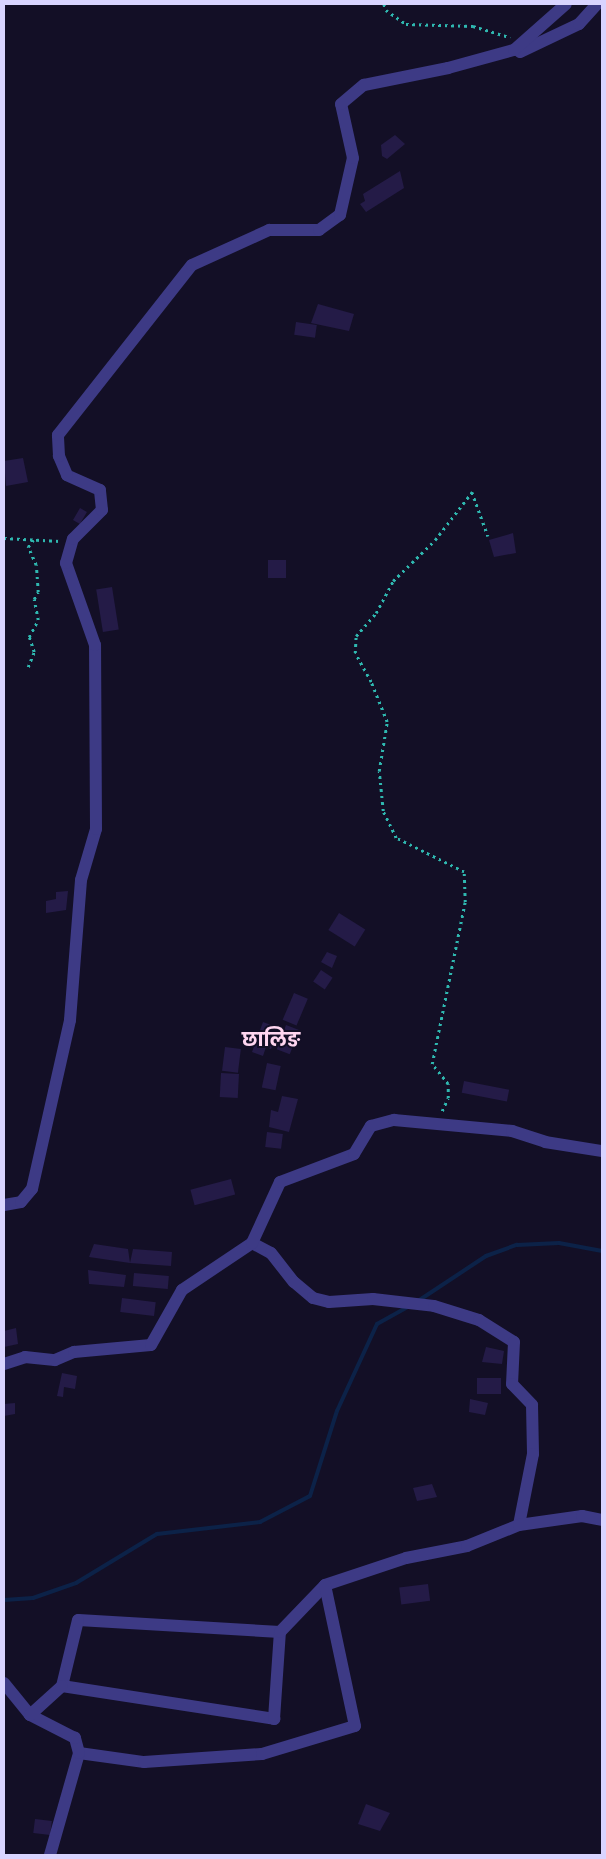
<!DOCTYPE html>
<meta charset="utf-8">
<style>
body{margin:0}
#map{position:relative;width:606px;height:1859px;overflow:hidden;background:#130f26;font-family:Poppins,"Noto Sans Devanagari",sans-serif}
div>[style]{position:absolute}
.stream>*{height:4px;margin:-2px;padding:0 2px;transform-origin:2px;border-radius:2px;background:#0c2248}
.building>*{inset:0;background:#241b47;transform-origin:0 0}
.path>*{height:2.5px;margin-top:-1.25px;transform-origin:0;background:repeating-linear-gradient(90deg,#2fb8b0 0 2.5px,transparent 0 6.5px)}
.minor>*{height:12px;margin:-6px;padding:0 6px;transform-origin:6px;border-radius:6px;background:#3d3a85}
span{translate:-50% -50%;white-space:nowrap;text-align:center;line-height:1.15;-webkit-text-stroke:4px #130f26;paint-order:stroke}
.district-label{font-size:19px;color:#ffd6f0;font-weight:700}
.frame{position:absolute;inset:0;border:5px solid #d9d4ff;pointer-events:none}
</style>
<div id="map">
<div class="stream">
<div style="left:418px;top:1301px;width:82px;rotate:-33.5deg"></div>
<div style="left:486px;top:1256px;width:33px;rotate:-20deg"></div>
<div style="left:517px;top:1245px;width:42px;rotate:-2.7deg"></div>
<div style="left:559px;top:1243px;width:44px;rotate:10.5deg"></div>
<div style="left:4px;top:1600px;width:29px;rotate:-4deg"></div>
<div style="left:33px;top:1598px;width:46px;rotate:-19.2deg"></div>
<div style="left:76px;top:1583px;width:95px;rotate:-31.2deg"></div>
<div style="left:157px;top:1534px;width:104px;rotate:-6.6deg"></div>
<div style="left:260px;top:1522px;width:56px;rotate:-27.5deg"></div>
<div style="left:310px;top:1496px;width:89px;rotate:-72.4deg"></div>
<div style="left:337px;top:1411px;width:96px;rotate:-65.3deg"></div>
<div style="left:377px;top:1324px;width:35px;rotate:-29deg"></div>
</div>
<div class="building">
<div style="clip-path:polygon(395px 135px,405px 144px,387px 159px,382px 156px,381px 145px)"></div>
<div style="clip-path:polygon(400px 171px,404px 188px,366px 212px,360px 204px,365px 201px,363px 194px)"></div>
<div style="clip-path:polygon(318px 304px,354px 314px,349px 331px,311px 323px)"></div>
<div style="left:296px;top:322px;width:21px;height:13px;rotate:8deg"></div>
<div style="clip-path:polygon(23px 458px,28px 482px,6px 486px,4px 461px)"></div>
<div style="left:80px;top:508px;width:8px;height:14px;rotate:30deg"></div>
<div style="clip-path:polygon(513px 533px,516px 553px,494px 557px,489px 540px)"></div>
<div style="left:286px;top:560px;width:18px;height:18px;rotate:90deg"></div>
<div style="left:112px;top:587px;width:43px;height:16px;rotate:81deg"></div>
<div style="clip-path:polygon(68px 891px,66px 910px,46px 913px,46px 901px,56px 899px,56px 892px)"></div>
<div style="left:339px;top:913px;width:31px;height:20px;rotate:32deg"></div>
<div style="clip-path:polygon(327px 952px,337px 956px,332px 968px,321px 962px)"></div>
<div style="left:321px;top:970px;width:14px;height:14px;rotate:34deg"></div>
<div style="left:294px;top:993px;width:15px;height:29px;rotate:23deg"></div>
<div style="clip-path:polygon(263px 1022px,279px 1028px,271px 1049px,266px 1047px,263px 1056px,252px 1052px)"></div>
<div style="left:286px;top:1025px;width:14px;height:26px;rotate:21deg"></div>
<div style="left:225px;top:1047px;width:16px;height:24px;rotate:7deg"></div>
<div style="left:267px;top:1063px;width:14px;height:25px;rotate:12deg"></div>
<div style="left:221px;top:1073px;width:18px;height:24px;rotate:3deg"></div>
<div style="left:464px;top:1081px;width:46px;height:12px;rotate:11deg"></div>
<div style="clip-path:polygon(282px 1096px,298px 1099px,289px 1132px,269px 1127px,271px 1110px,278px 1112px)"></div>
<div style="left:267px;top:1132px;width:16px;height:15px;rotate:7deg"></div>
<div style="left:231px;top:1179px;width:16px;height:42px;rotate:75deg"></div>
<div style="clip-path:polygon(94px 1244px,128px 1249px,130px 1263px,133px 1249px,172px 1252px,171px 1266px,130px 1263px,89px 1257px)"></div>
<div style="clip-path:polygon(88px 1270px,126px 1275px,124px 1287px,89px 1284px)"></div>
<div style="left:134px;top:1273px;width:35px;height:13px;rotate:5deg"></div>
<div style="left:122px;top:1298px;width:34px;height:14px;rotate:7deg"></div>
<div style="clip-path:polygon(16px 1328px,18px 1344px,4px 1347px,4px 1331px)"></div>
<div style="clip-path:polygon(486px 1347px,504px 1351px,502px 1364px,482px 1362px)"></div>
<div style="clip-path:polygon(62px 1373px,77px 1376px,75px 1389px,64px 1387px,63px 1397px,57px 1396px)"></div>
<div style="left:501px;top:1378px;width:16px;height:24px;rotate:90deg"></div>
<div style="clip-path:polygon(470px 1399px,488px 1403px,485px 1415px,469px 1412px)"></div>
<div style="clip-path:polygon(15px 1403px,15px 1414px,4px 1416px,4px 1404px)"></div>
<div style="clip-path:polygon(432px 1484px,437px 1497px,417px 1501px,413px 1488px)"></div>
<div style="left:428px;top:1584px;width:17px;height:29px;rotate:83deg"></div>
<div style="clip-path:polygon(366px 1804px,390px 1813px,380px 1831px,358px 1824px)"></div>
<div style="left:35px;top:1819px;width:17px;height:14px;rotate:7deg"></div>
</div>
<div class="path">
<div style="left:384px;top:4px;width:6px;rotate:72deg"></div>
<div style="left:386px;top:10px;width:24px;rotate:35deg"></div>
<div style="left:406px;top:24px;width:67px;rotate:1.7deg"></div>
<div style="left:473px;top:26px;width:39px;rotate:17deg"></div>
<div style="left:4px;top:538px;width:56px;rotate:3.1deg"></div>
<div style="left:28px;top:667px;width:16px;rotate:-68deg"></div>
<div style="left:34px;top:652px;width:16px;rotate:-108deg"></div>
<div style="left:29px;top:637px;width:19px;rotate:-62deg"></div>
<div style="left:38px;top:620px;width:21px;rotate:-101deg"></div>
<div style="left:34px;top:599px;width:8px;rotate:-60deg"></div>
<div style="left:38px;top:592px;width:27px;rotate:-94deg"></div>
<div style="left:36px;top:565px;width:20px;rotate:-114deg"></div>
<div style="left:28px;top:547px;width:9px;rotate:-54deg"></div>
<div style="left:442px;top:1111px;width:14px;rotate:-65deg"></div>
<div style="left:448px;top:1098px;width:14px;rotate:-90deg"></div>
<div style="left:448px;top:1084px;width:26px;rotate:-129deg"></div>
<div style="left:432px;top:1064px;width:165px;rotate:-78.5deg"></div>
<div style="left:465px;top:902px;width:30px;rotate:-92deg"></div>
<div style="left:464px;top:872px;width:76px;rotate:-153.4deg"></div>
<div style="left:396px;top:838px;width:30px;rotate:-116deg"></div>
<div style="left:383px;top:811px;width:40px;rotate:-95.7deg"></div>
<div style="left:379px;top:771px;width:50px;rotate:-80.7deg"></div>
<div style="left:387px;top:722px;width:43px;rotate:-111.8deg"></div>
<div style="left:371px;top:682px;width:33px;rotate:-119deg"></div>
<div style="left:355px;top:653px;width:17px;rotate:-87deg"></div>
<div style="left:356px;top:636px;width:30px;rotate:-49deg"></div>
<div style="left:376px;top:613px;width:36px;rotate:-62deg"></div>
<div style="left:393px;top:581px;width:59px;rotate:-44.3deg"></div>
<div style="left:435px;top:540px;width:61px;rotate:-52.4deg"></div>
<div style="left:472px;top:492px;width:47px;rotate:70deg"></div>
</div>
<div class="minor">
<div style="left:520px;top:52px;width:65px;rotate:-25.4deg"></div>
<div style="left:579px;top:24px;width:27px;rotate:-48deg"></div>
<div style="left:4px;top:1205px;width:17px;rotate:-10deg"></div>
<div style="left:21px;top:1202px;width:17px;rotate:-50deg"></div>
<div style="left:32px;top:1189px;width:173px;rotate:-77.3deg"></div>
<div style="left:70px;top:1020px;width:140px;rotate:-85.5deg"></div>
<div style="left:81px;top:880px;width:53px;rotate:-73.6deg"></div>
<div style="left:96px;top:829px;width:184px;rotate:-90.3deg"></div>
<div style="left:95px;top:645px;width:87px;rotate:-109.5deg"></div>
<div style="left:66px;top:563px;width:25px;rotate:-74deg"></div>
<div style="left:73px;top:539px;width:41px;rotate:-45deg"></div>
<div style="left:102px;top:510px;width:20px;rotate:-96deg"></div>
<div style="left:100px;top:490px;width:36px;rotate:-156deg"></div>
<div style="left:67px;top:475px;width:21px;rotate:-113deg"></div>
<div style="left:59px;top:456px;width:21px;rotate:-93deg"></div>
<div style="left:58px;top:435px;width:216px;rotate:-51.8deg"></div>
<div style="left:192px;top:265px;width:85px;rotate:-24.4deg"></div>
<div style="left:269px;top:230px;width:50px"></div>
<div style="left:319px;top:230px;width:26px;rotate:-36deg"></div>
<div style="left:340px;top:215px;width:58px;rotate:-77.2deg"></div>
<div style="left:353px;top:158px;width:55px;rotate:-102.5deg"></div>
<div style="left:341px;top:104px;width:30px;rotate:-40deg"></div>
<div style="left:364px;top:85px;width:86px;rotate:-11.4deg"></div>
<div style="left:448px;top:68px;width:68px;rotate:-15.3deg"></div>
<div style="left:514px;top:50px;width:69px;rotate:-41.5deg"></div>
<div style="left:252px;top:1243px;width:21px;rotate:28deg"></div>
<div style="left:271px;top:1253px;width:37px;rotate:52deg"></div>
<div style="left:294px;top:1282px;width:25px;rotate:40deg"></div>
<div style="left:313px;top:1298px;width:16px;rotate:14deg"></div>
<div style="left:329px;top:1302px;width:44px;rotate:-3.9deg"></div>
<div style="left:373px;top:1299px;width:61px;rotate:6.5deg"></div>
<div style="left:434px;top:1306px;width:47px;rotate:17.3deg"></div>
<div style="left:479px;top:1320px;width:41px;rotate:32.2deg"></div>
<div style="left:514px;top:1342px;width:42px;rotate:92.7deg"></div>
<div style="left:512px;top:1384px;width:29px;rotate:46deg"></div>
<div style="left:532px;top:1405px;width:49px;rotate:88.8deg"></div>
<div style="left:533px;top:1454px;width:72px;rotate:101.2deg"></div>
<div style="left:4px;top:1364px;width:22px;rotate:-18deg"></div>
<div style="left:25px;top:1357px;width:30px;rotate:6deg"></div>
<div style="left:55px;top:1360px;width:21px;rotate:-23deg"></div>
<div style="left:74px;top:1352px;width:77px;rotate:-5.2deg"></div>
<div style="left:151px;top:1345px;width:63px;rotate:-60.6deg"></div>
<div style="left:182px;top:1290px;width:84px;rotate:-33.9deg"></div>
<div style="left:252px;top:1243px;width:67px;rotate:-65.3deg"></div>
<div style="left:280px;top:1182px;width:79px;rotate:-20.7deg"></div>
<div style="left:354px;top:1154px;width:33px;rotate:-59deg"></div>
<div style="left:371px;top:1126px;width:24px;rotate:-15deg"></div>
<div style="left:394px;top:1120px;width:119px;rotate:5.3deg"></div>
<div style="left:512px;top:1131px;width:35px;rotate:18deg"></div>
<div style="left:545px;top:1142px;width:58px;rotate:9deg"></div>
<div style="left:280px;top:1632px;width:202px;rotate:-176.6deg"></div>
<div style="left:78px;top:1620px;width:68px;rotate:103.6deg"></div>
<div style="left:62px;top:1686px;width:215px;rotate:8.8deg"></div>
<div style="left:274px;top:1719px;width:87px;rotate:-86.1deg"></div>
<div style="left:280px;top:1632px;width:65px;rotate:-46.2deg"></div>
<div style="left:325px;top:1585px;width:85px;rotate:-18.4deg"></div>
<div style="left:406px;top:1558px;width:62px;rotate:-11.1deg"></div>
<div style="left:467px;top:1546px;width:56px;rotate:-22deg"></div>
<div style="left:519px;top:1525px;width:64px;rotate:-8.1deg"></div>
<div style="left:582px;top:1516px;width:20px;rotate:11deg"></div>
<div style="left:4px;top:1683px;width:41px;rotate:50.9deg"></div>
<div style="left:79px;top:1753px;width:66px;rotate:7.9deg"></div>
<div style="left:144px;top:1762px;width:118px;rotate:-3.9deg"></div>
<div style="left:262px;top:1754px;width:97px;rotate:-16.8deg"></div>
<div style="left:355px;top:1726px;width:144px;rotate:-102deg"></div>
<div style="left:50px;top:1855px;width:106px;rotate:-74.1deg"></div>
<div style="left:79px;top:1753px;width:16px;rotate:-105deg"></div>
<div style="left:75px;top:1738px;width:51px;rotate:-152.9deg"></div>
<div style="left:30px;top:1715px;width:43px;rotate:-42.2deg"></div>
</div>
<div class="district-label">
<span style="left:271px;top:1040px">छालिङ</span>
</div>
<div class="frame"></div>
</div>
